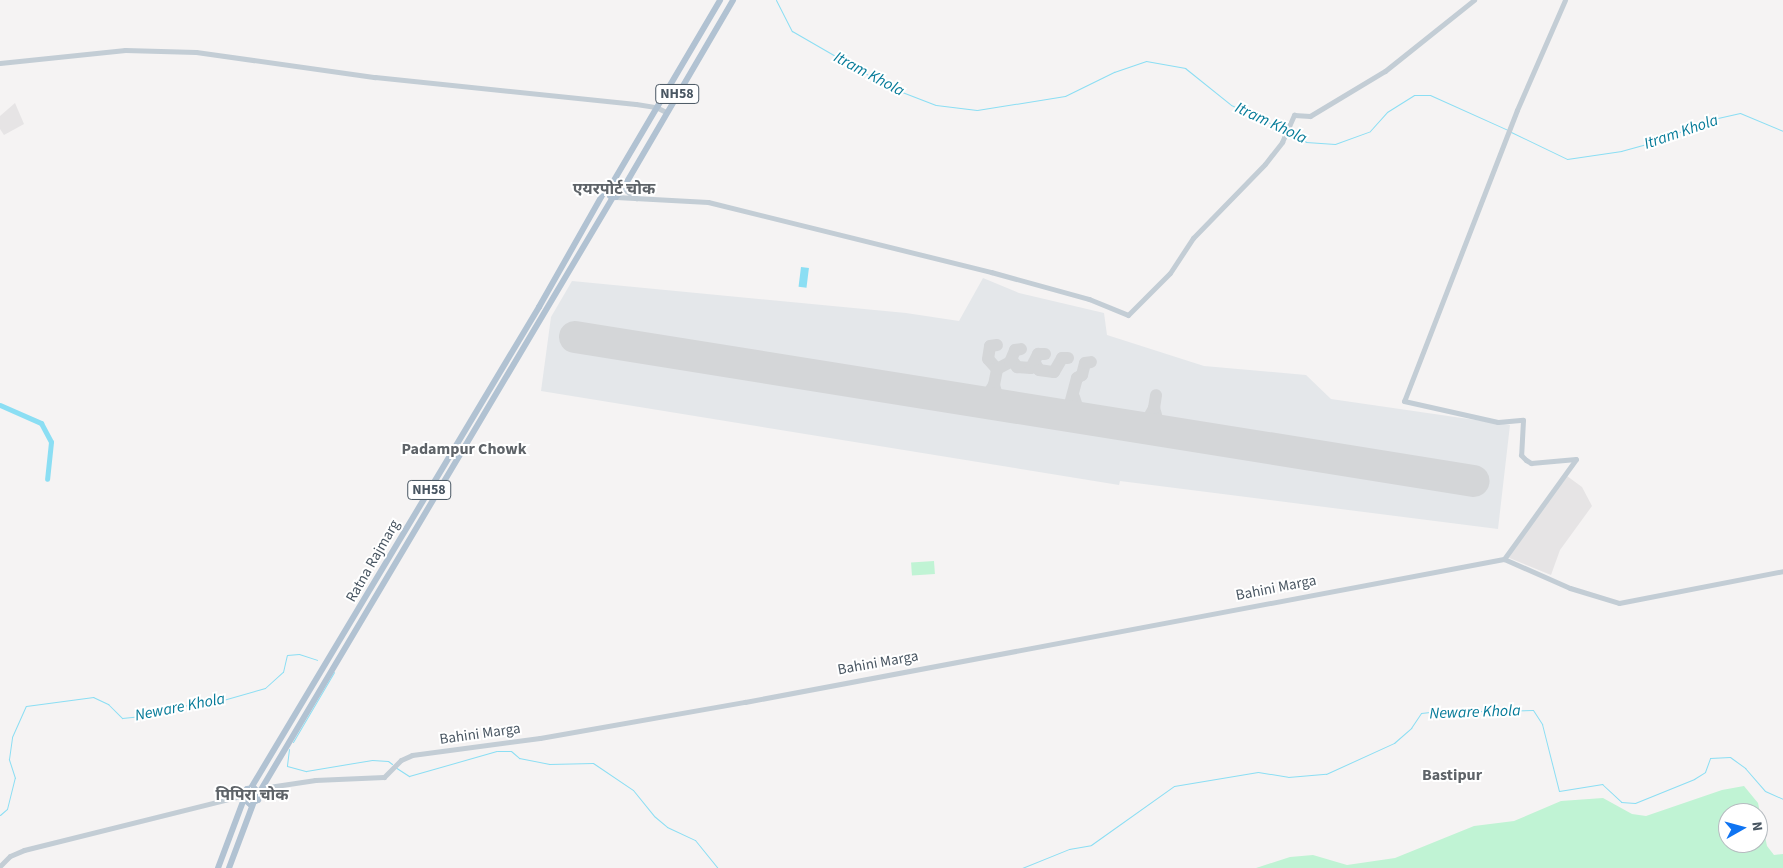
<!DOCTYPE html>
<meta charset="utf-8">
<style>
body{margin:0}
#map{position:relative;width:1783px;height:868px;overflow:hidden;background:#f5f3f3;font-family:"Source Sans 3","Noto Sans Devanagari",sans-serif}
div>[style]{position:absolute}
.education>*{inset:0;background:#e6e4e5}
.airport>*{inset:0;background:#e4e7ea}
.green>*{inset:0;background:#c0f3d4;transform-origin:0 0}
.water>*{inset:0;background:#8bdef3;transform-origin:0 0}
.stream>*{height:1px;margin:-0.5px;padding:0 0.5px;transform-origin:0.5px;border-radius:0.5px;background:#8bdef3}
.canal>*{height:5px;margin:-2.5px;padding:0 2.5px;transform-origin:2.5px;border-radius:2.5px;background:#8bdef3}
.taxiway>*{height:12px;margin:-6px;padding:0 6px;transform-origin:6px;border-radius:6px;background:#d4d6d8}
.runway>*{height:32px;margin:-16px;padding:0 16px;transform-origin:16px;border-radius:16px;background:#d4d6d8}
.minor>*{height:5px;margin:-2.5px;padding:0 2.5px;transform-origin:2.5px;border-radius:2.5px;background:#c3cdd5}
.major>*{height:6px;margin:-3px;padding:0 3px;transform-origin:3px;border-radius:3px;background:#b1c2d2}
span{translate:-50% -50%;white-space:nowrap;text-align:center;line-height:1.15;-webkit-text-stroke:4px #fff;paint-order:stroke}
.shield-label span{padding:1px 4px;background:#fff;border:1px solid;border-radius:4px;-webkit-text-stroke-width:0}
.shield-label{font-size:14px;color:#495662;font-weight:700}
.street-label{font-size:15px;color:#495662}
.water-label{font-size:16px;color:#067b99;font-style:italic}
.neighbourhood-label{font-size:16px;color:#5e6368;font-weight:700}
.north{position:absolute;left:1718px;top:803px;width:50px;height:50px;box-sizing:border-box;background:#fff;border:1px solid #b6bbc0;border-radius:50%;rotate:83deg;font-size:14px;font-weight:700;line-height:20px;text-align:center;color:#495662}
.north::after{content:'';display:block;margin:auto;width:18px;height:22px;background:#0f74f2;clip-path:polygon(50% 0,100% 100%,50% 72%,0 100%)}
</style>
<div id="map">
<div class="education">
<div style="clip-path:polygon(15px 103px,24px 124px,4px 135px,0 129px,0 116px)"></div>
<div style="clip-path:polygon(1567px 476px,1582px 487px,1592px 506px,1560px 550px,1551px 575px,1507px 557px)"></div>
</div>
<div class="airport">
<div style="clip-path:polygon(983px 278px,1019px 293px,1104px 313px,1107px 335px,1204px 366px,1306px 375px,1331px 399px,1510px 425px,1498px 529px,1120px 481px,1119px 485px,541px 391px,551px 317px,572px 281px,906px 313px,959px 321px)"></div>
</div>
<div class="green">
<div style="left:934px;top:561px;width:13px;height:23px;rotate:86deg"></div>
<div style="clip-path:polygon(evenodd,1744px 786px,1758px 803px,1767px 846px,1774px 855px,1783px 854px,1783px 868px,1256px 868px,1290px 857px,1313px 855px,1347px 865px,1395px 858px,1474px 826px,1514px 821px,1561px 801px,1603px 798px,1632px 814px,1646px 816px,1722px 790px,1744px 786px,1728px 813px,1758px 813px,1758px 843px,1728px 843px,1728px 813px)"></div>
</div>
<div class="water">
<div style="left:801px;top:267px;width:8px;height:20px;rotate:7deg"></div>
</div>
<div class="stream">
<div style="left:776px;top:0;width:35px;rotate:63deg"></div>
<div style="left:792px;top:31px;width:112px;rotate:30deg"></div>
<div style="left:889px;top:87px;width:50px;rotate:21deg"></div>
<div style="left:936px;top:105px;width:41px;rotate:7deg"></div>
<div style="left:977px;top:110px;width:89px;rotate:-9deg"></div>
<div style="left:1065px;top:96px;width:55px;rotate:-26.1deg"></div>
<div style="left:1114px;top:72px;width:34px;rotate:-19deg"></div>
<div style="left:1146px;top:61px;width:40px;rotate:10deg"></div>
<div style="left:1185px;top:68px;width:59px;rotate:38.8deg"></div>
<div style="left:1231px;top:105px;width:60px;rotate:24.8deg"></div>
<div style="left:1289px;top:132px;width:20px;rotate:30deg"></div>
<div style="left:1306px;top:142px;width:29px;rotate:4deg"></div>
<div style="left:1335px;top:144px;width:37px;rotate:-20deg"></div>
<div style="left:1370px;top:131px;width:25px;rotate:-48deg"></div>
<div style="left:1387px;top:112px;width:32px;rotate:-32deg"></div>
<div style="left:1414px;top:95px;width:16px"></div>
<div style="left:1430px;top:95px;width:85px;rotate:24.2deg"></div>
<div style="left:1511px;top:132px;width:62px;rotate:25.7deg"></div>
<div style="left:1567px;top:159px;width:55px;rotate:-8.4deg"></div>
<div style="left:1621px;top:151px;width:49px;rotate:-15.5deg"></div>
<div style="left:1668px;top:138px;width:36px;rotate:-27deg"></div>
<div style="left:1700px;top:122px;width:41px;rotate:-12.7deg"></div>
<div style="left:1740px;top:113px;width:47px;rotate:22.7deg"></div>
<div style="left:293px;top:742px;width:81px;rotate:-59.6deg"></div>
<div style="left:289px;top:749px;width:17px;rotate:97deg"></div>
<div style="left:287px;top:766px;width:20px;rotate:15deg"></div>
<div style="left:306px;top:771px;width:67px;rotate:-9.5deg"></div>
<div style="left:372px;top:760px;width:16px;rotate:4deg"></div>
<div style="left:388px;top:761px;width:5px;rotate:37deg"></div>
<div style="left:395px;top:767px;width:17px;rotate:33deg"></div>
<div style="left:409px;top:776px;width:91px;rotate:-15.9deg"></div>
<div style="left:497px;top:751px;width:14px"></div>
<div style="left:511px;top:751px;width:11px;rotate:41deg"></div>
<div style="left:519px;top:758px;width:31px;rotate:11deg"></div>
<div style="left:549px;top:764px;width:44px;rotate:-1.3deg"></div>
<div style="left:593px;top:763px;width:48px;rotate:34deg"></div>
<div style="left:633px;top:790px;width:33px;rotate:51deg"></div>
<div style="left:654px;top:816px;width:17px;rotate:40deg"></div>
<div style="left:667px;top:827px;width:31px;rotate:25deg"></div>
<div style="left:695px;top:840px;width:36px;rotate:51deg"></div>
<div style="left:0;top:815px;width:9px;rotate:-41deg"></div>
<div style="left:7px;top:809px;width:32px;rotate:-76deg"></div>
<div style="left:15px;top:778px;width:20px;rotate:-108deg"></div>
<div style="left:9px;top:759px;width:22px;rotate:-82deg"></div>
<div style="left:12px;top:737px;width:34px;rotate:-66deg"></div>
<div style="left:26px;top:706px;width:68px;rotate:-7.7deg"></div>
<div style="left:93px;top:697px;width:17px;rotate:25deg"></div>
<div style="left:108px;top:704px;width:20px;rotate:45deg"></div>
<div style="left:122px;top:718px;width:27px;rotate:-6deg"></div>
<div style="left:149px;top:715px;width:48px;rotate:-14.6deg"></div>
<div style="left:195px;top:703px;width:21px;rotate:-3deg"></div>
<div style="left:216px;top:702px;width:51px;rotate:-15.9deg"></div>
<div style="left:265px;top:688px;width:24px;rotate:-42deg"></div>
<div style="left:283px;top:672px;width:17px;rotate:-77deg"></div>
<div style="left:287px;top:655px;width:12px;rotate:-5deg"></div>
<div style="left:299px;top:654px;width:19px;rotate:18deg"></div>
<div style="left:1022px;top:868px;width:51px;rotate:-22deg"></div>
<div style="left:1069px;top:849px;width:22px;rotate:-10deg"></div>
<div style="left:1091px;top:845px;width:102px;rotate:-35.4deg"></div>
<div style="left:1174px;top:786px;width:85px;rotate:-9.5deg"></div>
<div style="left:1258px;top:772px;width:30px;rotate:9deg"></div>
<div style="left:1288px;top:777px;width:38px;rotate:-5deg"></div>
<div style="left:1326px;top:774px;width:75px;rotate:-24.5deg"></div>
<div style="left:1394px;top:743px;width:23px;rotate:-41deg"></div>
<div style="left:1411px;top:728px;width:18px;rotate:-56deg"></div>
<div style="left:1421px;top:713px;width:9px;rotate:-6deg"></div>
<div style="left:1430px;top:712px;width:103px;rotate:-1.1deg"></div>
<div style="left:1533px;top:710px;width:17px;rotate:57deg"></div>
<div style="left:1542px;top:724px;width:69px;rotate:75.8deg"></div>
<div style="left:1559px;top:791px;width:44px;rotate:-9.2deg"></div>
<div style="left:1602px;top:784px;width:26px;rotate:43deg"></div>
<div style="left:1621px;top:802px;width:14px;rotate:4deg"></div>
<div style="left:1635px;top:803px;width:64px;rotate:-22.1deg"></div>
<div style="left:1694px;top:779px;width:13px;rotate:-32deg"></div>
<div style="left:1705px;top:772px;width:15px;rotate:-70deg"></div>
<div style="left:1710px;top:758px;width:20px;rotate:-3deg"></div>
<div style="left:1730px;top:757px;width:19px;rotate:36deg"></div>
<div style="left:1745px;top:768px;width:30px;rotate:49deg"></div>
<div style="left:1765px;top:791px;width:20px;rotate:24deg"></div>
</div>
<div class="canal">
<div style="left:0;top:405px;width:45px;rotate:23.7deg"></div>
<div style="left:41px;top:423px;width:21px;rotate:62deg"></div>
<div style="left:51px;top:442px;width:37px;rotate:96deg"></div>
</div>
<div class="taxiway">
<div style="left:1012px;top:360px;width:9px;rotate:54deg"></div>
<div style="left:1017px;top:367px;width:14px;rotate:4deg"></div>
<div style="left:1031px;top:368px;width:16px;rotate:-63deg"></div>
<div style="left:1038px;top:354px;width:7px"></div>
<div style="left:1035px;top:363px;width:8px;rotate:60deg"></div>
<div style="left:1039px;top:370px;width:15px;rotate:8deg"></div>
<div style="left:1054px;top:372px;width:16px;rotate:-60deg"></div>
<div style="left:1062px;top:358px;width:6px"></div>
<div style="left:997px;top:369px;width:13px;rotate:-132deg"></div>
<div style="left:988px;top:359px;width:13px;rotate:-81deg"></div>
<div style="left:990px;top:346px;width:7px;rotate:-8deg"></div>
<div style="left:994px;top:385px;width:15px;rotate:74deg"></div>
<div style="left:998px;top:399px;width:13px;rotate:32deg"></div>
<div style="left:1074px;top:397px;width:13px;rotate:72deg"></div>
<div style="left:1078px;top:409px;width:17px;rotate:40deg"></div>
<div style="left:972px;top:401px;width:16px;rotate:-18deg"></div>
<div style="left:987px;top:396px;width:13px;rotate:-58deg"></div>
<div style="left:994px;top:385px;width:16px;rotate:-79deg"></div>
<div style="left:997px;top:369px;width:15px;rotate:-28deg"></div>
<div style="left:1010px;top:362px;width:13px;rotate:-67deg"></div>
<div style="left:1015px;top:350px;width:6px;rotate:-9deg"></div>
<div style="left:1154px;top:408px;width:15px;rotate:74deg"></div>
<div style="left:1158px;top:422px;width:14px;rotate:45deg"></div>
<div style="left:1051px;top:413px;width:9px;rotate:-6deg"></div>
<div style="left:1060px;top:412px;width:13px;rotate:-39deg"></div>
<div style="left:1070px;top:404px;width:27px;rotate:-75deg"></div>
<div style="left:1077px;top:378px;width:6px;rotate:-31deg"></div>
<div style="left:1082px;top:375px;width:12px;rotate:-76deg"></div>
<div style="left:1085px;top:363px;width:6px;rotate:-9deg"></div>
<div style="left:1130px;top:426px;width:19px;rotate:-21deg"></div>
<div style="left:1148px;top:419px;width:13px;rotate:-61deg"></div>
<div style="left:1154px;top:408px;width:13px;rotate:-81deg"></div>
</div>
<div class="runway">
<div style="left:575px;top:337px;width:910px;rotate:9.1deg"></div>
</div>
<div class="minor">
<div style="left:1565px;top:0;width:120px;rotate:113.6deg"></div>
<div style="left:1517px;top:110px;width:312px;rotate:111.2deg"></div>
<div style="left:1404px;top:401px;width:96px;rotate:12.6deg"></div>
<div style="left:1498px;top:422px;width:25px;rotate:-5deg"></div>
<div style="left:1523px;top:420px;width:35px;rotate:93deg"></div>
<div style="left:1521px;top:455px;width:7px;rotate:45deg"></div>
<div style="left:1526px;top:460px;width:6px;rotate:31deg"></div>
<div style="left:1531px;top:463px;width:45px;rotate:-5.1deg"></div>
<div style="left:0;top:63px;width:126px;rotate:-5.9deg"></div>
<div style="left:125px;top:50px;width:71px;rotate:1.6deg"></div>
<div style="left:196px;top:52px;width:181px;rotate:8deg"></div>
<div style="left:375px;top:77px;width:262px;rotate:5.9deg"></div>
<div style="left:636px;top:104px;width:20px;rotate:9deg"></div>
<div style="left:656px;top:107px;width:11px;rotate:27deg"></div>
<div style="left:621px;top:187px;width:19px;rotate:36deg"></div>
<div style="left:616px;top:197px;width:92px;rotate:3.1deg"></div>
<div style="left:708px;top:202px;width:292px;rotate:13.9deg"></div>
<div style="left:991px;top:272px;width:102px;rotate:15.4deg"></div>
<div style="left:1089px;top:299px;width:42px;rotate:22.3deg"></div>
<div style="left:1128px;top:315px;width:59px;rotate:-45deg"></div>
<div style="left:1170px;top:273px;width:42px;rotate:-56.7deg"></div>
<div style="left:1193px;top:238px;width:103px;rotate:-45.8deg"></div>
<div style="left:1265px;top:164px;width:28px;rotate:-52deg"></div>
<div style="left:1282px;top:142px;width:30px;rotate:-66deg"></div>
<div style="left:1294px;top:115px;width:16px;rotate:4deg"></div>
<div style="left:1310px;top:116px;width:87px;rotate:-31deg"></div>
<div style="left:1385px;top:71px;width:114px;rotate:-38.6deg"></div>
<div style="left:1504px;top:559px;width:72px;rotate:23.7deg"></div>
<div style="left:1570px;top:588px;width:51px;rotate:17deg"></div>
<div style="left:1619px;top:603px;width:167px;rotate:-11deg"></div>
<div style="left:1504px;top:559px;width:123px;rotate:-54.2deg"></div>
<div style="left:262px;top:788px;width:54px;rotate:-8.6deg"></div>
<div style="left:315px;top:780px;width:69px;rotate:-2.5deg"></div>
<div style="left:384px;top:777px;width:24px;rotate:-45deg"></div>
<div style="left:401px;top:760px;width:12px;rotate:-24deg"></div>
<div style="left:412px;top:755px;width:129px;rotate:-7.6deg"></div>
<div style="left:540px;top:738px;width:208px;rotate:-10deg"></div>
<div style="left:745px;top:702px;width:772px;rotate:-10.67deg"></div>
<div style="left:0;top:866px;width:14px;rotate:-45deg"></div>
<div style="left:10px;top:856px;width:15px;rotate:-23deg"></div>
<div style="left:24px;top:850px;width:227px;rotate:-14deg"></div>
</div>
<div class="major">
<div style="left:613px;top:182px;width:211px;rotate:-59.5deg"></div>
<div style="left:610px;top:196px;width:6px;rotate:9deg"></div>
<div style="left:616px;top:197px;width:7px;rotate:-45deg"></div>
<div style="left:621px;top:192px;width:222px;rotate:-59.7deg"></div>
<div style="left:251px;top:788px;width:561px;rotate:-59.09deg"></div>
<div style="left:539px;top:307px;width:138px;rotate:-60.5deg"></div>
<div style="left:607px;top:187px;width:8px;rotate:-40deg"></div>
<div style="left:613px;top:182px;width:9px;rotate:32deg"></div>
<div style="left:259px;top:793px;width:7px;rotate:-135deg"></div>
<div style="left:254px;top:788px;width:7px;rotate:172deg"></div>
<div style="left:247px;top:789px;width:10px;rotate:107deg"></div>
<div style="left:244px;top:799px;width:8px;rotate:40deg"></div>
<div style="left:250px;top:804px;width:9px;rotate:-27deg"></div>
<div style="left:258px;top:800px;width:7px;rotate:-82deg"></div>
<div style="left:259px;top:793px;width:693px;rotate:-59.29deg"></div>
<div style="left:218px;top:868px;width:74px;rotate:-69.4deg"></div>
<div style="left:229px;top:868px;width:68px;rotate:-69.4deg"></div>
</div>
<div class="shield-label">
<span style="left:677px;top:94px">NH58</span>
<span style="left:429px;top:490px">NH58</span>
</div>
<div class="street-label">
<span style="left:373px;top:561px;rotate:-60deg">Ratna Rajmarg</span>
<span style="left:1276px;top:588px;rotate:-11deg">Bahini Marga</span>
<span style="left:878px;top:663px;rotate:-10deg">Bahini Marga</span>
<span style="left:480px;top:734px;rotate:-8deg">Bahini Marga</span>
</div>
<div class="water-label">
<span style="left:869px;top:74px;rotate:28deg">Itram Khola</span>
<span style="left:1271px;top:123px;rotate:25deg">Itram Khola</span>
<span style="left:1681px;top:132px;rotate:-19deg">Itram Khola</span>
<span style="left:180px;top:707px;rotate:-11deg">Neware Khola</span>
<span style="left:1475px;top:712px;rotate:-2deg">Neware Khola</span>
</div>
<div class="neighbourhood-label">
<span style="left:614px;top:189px">एयरपोर्ट चोक</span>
<span style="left:464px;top:449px">Padampur Chowk</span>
<span style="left:1452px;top:775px">Bastipur</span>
<span style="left:252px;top:795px">पिपिरा चोक</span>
</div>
<div class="north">N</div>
</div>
